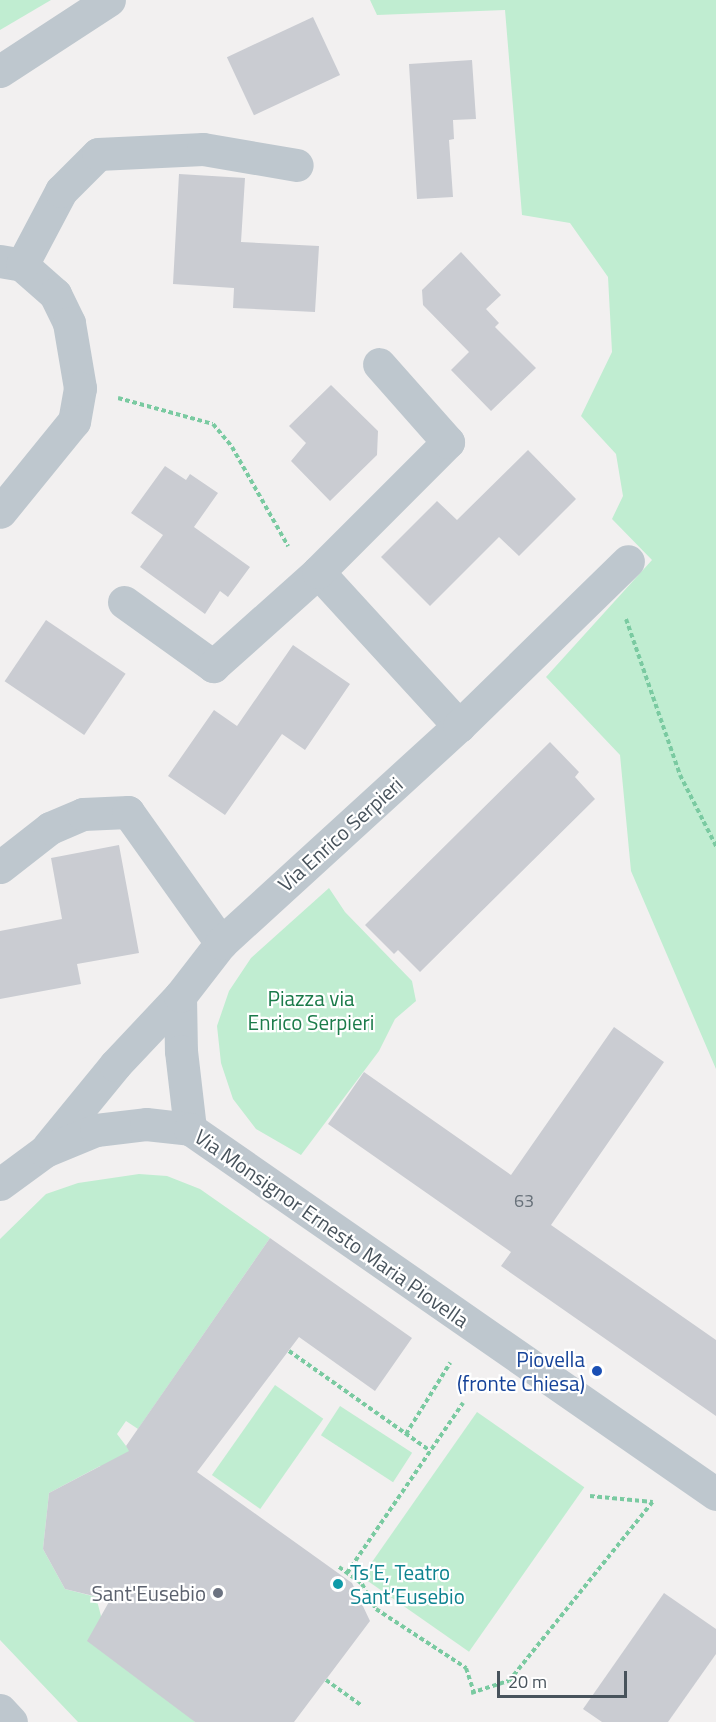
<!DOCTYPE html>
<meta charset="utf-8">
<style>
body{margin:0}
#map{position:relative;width:716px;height:1722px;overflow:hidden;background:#f2f0f0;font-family:"Titillium Web",sans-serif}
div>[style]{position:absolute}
.green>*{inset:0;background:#c0edd1;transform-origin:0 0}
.building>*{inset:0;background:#caccd2;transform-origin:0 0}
.path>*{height:4px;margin-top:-2px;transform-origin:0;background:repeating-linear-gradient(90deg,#7acaa1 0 4.5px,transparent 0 7.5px)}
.street>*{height:33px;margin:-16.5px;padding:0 16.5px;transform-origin:16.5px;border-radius:16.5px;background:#bec7ce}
.dots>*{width:16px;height:16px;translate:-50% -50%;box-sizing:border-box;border:3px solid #fff;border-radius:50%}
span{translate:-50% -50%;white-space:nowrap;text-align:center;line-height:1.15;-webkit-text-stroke:4.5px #fff;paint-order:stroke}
.number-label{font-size:18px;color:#68717a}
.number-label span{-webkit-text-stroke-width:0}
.street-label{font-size:21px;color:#48535c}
.park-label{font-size:21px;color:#1b7b4a}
.transit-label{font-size:21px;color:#164399}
.right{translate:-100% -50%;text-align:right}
.culture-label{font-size:21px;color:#0d838f}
.left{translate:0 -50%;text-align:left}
.worship-label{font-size:21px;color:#5b616d}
.scale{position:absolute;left:497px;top:1671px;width:130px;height:27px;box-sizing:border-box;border:3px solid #48535c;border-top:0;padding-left:8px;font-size:18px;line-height:21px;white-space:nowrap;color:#48535c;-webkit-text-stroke:4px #fff;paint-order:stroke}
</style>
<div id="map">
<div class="green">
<div style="clip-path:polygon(0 0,51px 0,0 30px)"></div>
<div style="clip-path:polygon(370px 0,716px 0,716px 1069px,631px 871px,620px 755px,546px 677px,652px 560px,612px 519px,623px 496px,616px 454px,581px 416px,612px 352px,608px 277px,570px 223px,522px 215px,505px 10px,377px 15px)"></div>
<div style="clip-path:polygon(329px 888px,345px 912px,412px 981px,416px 1001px,395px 1019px,379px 1051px,301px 1155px,256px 1129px,233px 1099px,221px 1063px,217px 1026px,229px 991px,251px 958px)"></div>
<div style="clip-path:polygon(139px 1174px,167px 1176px,200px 1189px,270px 1238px,138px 1429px,126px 1421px,117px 1434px,145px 1471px,100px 1466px,49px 1493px,43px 1549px,65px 1589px,96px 1597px,101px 1616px,195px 1722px,78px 1722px,0 1640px,0 1239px,46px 1194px,78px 1183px)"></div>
<div style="left:275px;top:1385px;width:59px;height:110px;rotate:35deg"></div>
<div style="left:340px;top:1406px;width:86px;height:35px;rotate:33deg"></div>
<div style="left:477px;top:1412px;width:131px;height:201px;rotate:35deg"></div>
</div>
<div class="building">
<div style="left:313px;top:17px;width:64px;height:95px;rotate:65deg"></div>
<div style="clip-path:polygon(472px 60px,476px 119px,453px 120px,454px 139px,449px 140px,453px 197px,417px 199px,409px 64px)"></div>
<div style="clip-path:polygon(179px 174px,245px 178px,241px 242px,319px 246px,315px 312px,233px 308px,234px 288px,173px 284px)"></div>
<div style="clip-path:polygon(461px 252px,501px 295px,486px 309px,499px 323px,495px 327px,536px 368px,491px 411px,451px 370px,469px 352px,423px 305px,422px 290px)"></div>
<div style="clip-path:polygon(331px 385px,378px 431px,377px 455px,330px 501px,291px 461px,306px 443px,289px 426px)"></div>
<div style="clip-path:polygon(528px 450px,576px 499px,519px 556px,499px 537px,430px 606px,381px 557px,437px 501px,457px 520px)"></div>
<div style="clip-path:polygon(165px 466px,186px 480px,190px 474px,218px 493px,194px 527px,250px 567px,228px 597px,220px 591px,205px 614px,140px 567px,163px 535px,131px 513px)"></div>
<div style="left:46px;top:620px;width:96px;height:74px;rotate:34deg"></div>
<div style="clip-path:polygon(293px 645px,350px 684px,305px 750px,282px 734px,225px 815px,168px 776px,214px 710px,237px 726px)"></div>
<div style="clip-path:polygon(550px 742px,579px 772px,575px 777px,595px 799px,420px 972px,398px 950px,394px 954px,365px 925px)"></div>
<div style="clip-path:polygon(119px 845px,139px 953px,77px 964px,81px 984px,0 999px,0 931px,62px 919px,51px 858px)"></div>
<div style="clip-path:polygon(614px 1027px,664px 1062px,551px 1225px,716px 1340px,716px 1416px,501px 1266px,511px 1252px,328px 1124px,364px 1072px,511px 1175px)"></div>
<div style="clip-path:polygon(270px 1238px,412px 1338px,375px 1391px,299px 1337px,197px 1472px,352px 1583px,370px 1621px,294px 1722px,195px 1722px,87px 1641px,110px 1600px,65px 1589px,43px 1549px,49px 1493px,129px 1451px,126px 1446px)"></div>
<div style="clip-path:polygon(664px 1593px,716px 1629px,716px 1654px,668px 1722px,602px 1722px,583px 1709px)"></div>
</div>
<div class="path">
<div style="left:118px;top:398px;width:98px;rotate:15.3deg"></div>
<div style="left:213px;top:424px;width:30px;rotate:50deg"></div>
<div style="left:232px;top:447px;width:114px;rotate:60.5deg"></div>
<div style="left:626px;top:619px;width:165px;rotate:70.9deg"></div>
<div style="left:680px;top:775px;width:80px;rotate:63.1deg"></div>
<div style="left:289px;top:1351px;width:173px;rotate:35.3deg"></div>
<div style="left:406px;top:1434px;width:84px;rotate:-58.2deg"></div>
<div style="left:590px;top:1496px;width:63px;rotate:5.4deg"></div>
<div style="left:339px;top:1567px;width:29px;rotate:36deg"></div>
<div style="left:362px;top:1584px;width:29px;rotate:61deg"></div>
<div style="left:376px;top:1609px;width:108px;rotate:33.2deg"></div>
<div style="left:466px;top:1668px;width:26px;rotate:72deg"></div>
<div style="left:347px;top:1573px;width:206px;rotate:-55.7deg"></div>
<div style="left:326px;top:1680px;width:44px;rotate:35.8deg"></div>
<div style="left:471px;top:1693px;width:40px;rotate:-18deg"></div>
<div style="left:509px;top:1681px;width:232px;rotate:-51.3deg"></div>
</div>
<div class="street">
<div style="left:0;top:71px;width:130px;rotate:-33.1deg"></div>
<div style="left:0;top:261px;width:22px;rotate:10deg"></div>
<div style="left:22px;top:265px;width:44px;rotate:41.3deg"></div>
<div style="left:55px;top:294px;width:32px;rotate:64deg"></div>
<div style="left:69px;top:323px;width:66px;rotate:80.4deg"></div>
<div style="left:80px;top:388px;width:34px;rotate:100deg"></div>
<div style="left:74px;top:421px;width:117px;rotate:129.1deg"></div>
<div style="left:22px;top:265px;width:84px;rotate:-62.2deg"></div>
<div style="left:61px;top:191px;width:52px;rotate:-45deg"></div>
<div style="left:98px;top:154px;width:105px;rotate:-2.7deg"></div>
<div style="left:203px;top:149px;width:95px;rotate:9.7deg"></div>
<div style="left:318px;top:572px;width:209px;rotate:47.5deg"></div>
<div style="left:124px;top:602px;width:110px;rotate:35.7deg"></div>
<div style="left:213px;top:666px;width:141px;rotate:-41.8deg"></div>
<div style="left:318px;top:572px;width:184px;rotate:-45deg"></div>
<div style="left:448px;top:442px;width:104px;rotate:-131.5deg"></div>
<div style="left:0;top:867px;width:63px;rotate:-38deg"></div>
<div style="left:50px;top:828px;width:36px;rotate:-23deg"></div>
<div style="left:83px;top:814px;width:45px;rotate:-2.5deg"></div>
<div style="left:128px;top:812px;width:161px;rotate:54.6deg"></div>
<div style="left:180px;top:996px;width:55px;rotate:89deg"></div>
<div style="left:181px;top:1051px;width:79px;rotate:83.4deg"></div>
<div style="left:48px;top:1147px;width:106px;rotate:-50.7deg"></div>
<div style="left:115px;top:1065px;width:95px;rotate:-46.7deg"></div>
<div style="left:180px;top:996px;width:67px;rotate:-52.3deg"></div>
<div style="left:221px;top:943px;width:322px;rotate:-42.4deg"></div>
<div style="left:459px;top:726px;width:236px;rotate:-44.3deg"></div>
<div style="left:0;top:1184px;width:56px;rotate:-36.3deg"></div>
<div style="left:45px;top:1151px;width:55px;rotate:-22.4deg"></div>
<div style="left:96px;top:1130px;width:50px;rotate:-6.8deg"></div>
<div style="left:146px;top:1124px;width:44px;rotate:6.5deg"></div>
<div style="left:190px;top:1129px;width:640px;rotate:34.76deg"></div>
<div style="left:0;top:1710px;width:16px;rotate:47deg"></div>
</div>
<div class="dots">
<div style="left:597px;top:1371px;background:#1a4fb4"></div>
<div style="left:338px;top:1584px;background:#0f9aa8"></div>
<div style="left:218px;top:1593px;background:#6b7280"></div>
</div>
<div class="number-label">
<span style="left:524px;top:1201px">63</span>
</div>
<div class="street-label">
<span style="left:340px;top:834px;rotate:-42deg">Via Enrico Serpieri</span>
<span style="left:332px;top:1228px;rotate:35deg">Via Monsignor Ernesto Maria Piovella</span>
</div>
<div class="park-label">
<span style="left:311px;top:1010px">Piazza via<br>Enrico Serpieri</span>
</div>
<div class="transit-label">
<span class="right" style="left:585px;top:1371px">Piovella<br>(fronte Chiesa)</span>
</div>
<div class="culture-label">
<span class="left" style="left:350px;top:1584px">Ts’E, Teatro<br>Sant’Eusebio</span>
</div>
<div class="worship-label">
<span class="right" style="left:206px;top:1593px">Sant'Eusebio</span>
</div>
<div class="scale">20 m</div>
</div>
